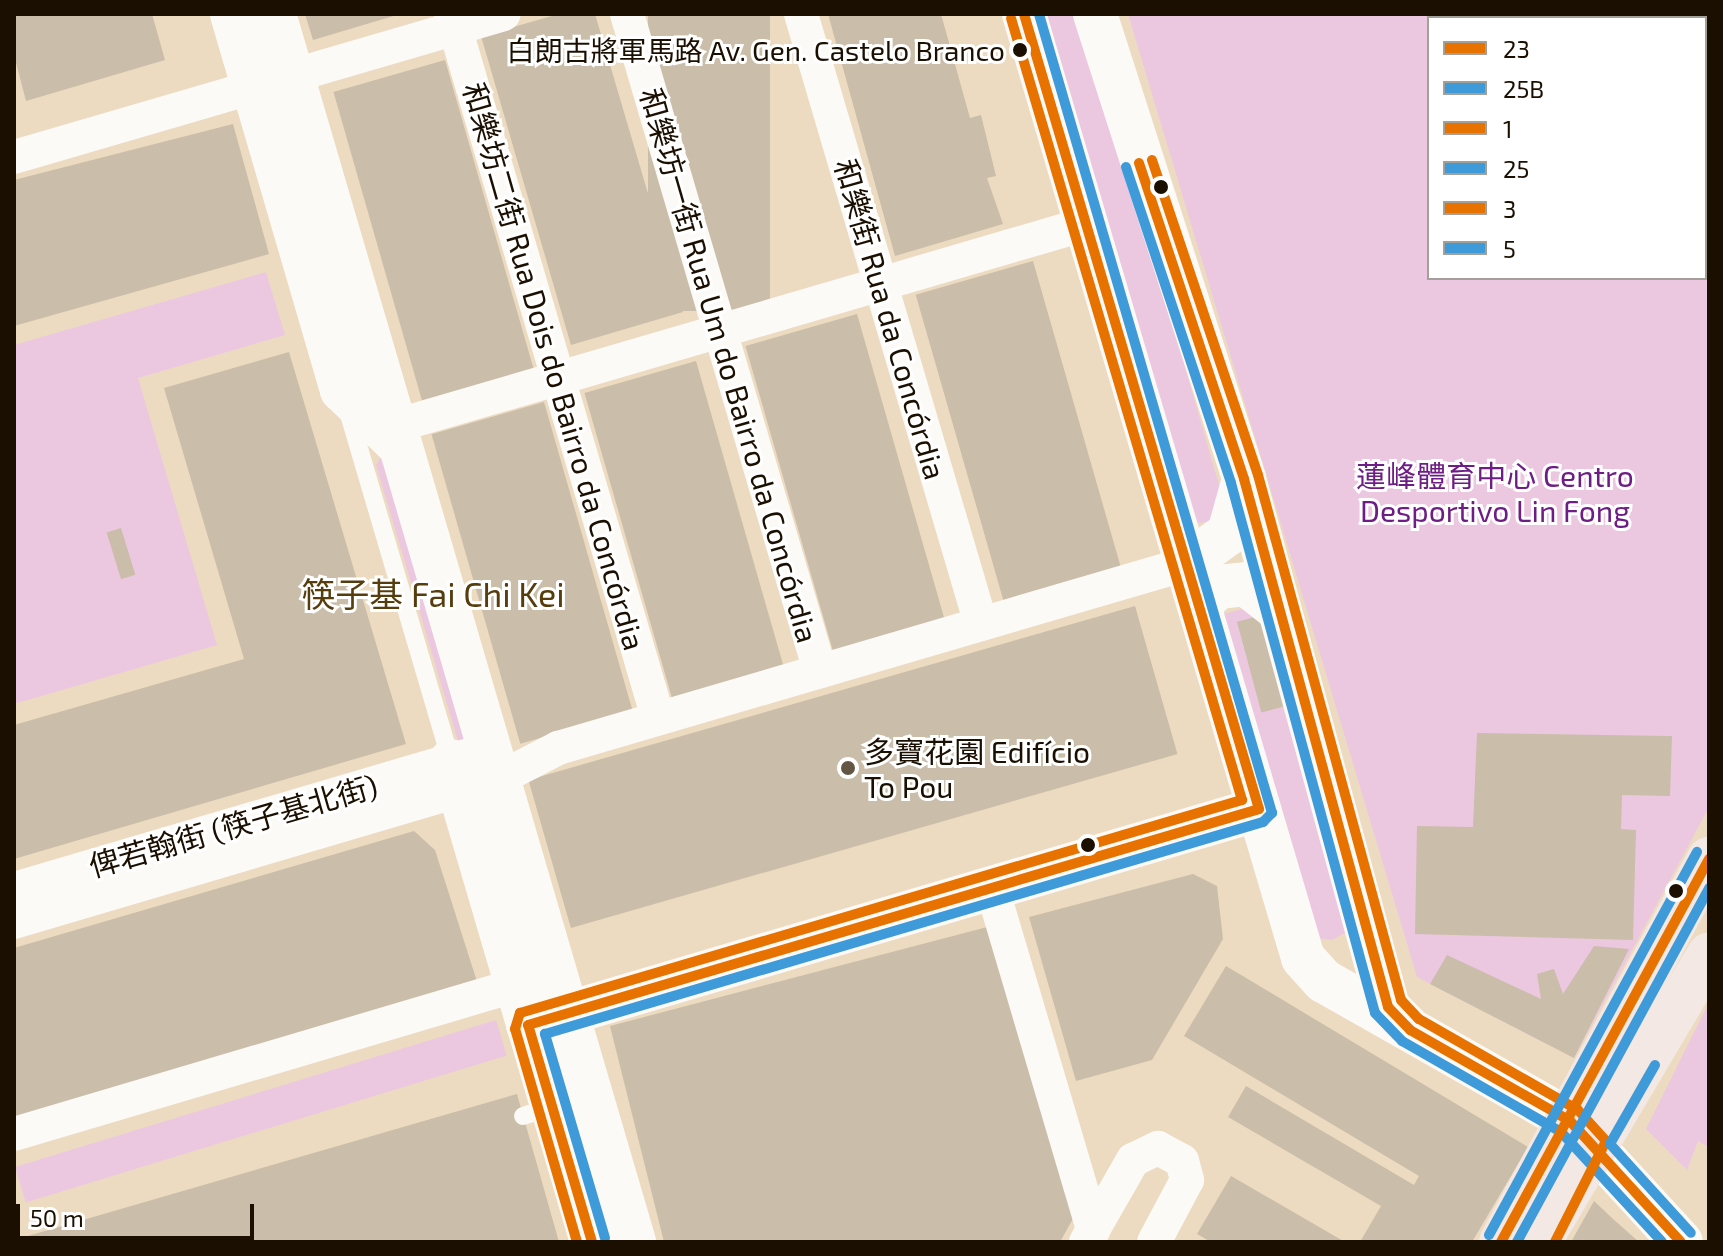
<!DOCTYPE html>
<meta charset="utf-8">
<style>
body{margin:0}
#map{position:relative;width:1723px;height:1256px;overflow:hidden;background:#ecdbc1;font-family:"Exo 2","Noto Sans SC",sans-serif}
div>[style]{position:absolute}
.green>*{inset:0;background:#ebc8e0;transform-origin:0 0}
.building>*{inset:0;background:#cabda9;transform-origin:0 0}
.lane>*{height:18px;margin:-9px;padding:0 9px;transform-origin:9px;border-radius:9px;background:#fcfaf6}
.street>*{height:34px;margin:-17px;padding:0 17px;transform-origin:17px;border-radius:17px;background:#fcfaf6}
.secondary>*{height:44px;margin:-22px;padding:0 22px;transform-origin:22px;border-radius:22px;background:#fcfaf6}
.primary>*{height:44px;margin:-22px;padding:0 22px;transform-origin:22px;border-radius:22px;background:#f3e8e4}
.bus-1>*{height:10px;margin:-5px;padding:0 5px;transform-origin:5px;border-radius:5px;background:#e87200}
.bus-2>*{height:10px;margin:-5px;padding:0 5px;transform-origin:5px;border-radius:5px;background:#3f9ad9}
.bus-3>*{height:10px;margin:-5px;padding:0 5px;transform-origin:5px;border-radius:5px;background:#e87200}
.bus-4>*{height:10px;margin:-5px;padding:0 5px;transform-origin:5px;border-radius:5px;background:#3f9ad9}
.bus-5>*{height:10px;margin:-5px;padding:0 5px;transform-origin:5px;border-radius:5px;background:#e87200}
.bus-6>*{height:10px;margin:-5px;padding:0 5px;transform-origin:5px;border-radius:5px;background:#3f9ad9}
.dots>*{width:22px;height:22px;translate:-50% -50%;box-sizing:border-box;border:4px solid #fff;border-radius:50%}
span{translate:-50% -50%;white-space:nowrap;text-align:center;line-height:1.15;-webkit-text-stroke:6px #fff;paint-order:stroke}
.bus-label{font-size:28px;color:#1a0f01}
.right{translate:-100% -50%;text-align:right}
.street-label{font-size:30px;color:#1a0f01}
.park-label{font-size:30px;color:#6e1d84}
.poi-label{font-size:30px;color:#1a0f01}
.left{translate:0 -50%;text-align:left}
.quarter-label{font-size:34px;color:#573d0e}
.frame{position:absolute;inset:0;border:16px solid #1a0f01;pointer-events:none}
.legend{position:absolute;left:1427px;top:16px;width:280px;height:264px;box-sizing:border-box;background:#fff;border:2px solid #a39f99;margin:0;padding:10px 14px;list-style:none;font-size:24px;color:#1a0f01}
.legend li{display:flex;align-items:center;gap:16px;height:40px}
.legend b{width:40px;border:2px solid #a39f99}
.scale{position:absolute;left:16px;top:1204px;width:238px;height:36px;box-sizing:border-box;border:4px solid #1a0f01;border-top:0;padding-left:10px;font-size:24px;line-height:28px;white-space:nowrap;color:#1a0f01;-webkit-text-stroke:6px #fff;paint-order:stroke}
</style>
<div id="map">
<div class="green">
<div style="clip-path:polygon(1044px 14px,1083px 14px,1226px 509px,1219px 520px,1191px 524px)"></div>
<div style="clip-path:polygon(evenodd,1128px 14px,1709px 14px,1709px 807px,1574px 1058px,1417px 977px,1128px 14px,1429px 18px,1705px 18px,1705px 278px,1429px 278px,1429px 18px)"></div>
<div style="clip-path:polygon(266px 272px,285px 335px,138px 378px,217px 645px,14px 704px,14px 345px)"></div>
<div style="clip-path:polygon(382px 455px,467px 746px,458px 741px,376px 465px)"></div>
<div style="clip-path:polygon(1262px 603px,1347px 932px,1332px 940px,1316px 938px,1214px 617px)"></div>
<div style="clip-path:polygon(1709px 1002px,1709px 1147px,1698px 1141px,1687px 1170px,1646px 1129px)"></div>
<div style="left:496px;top:1020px;width:37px;height:503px;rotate:73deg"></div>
</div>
<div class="building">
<div style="clip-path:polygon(14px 14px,152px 14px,165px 60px,26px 101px,14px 55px)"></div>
<div style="clip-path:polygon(305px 14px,397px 14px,397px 15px,313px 40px)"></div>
<div style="clip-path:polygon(559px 14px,595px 14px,683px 312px,571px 345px,481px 36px)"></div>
<div style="left:648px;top:14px;width:122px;height:297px"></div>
<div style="clip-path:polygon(828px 14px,941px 14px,970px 118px,981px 115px,996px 176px,987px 178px,1003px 224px,895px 256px)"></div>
<div style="left:445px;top:60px;width:321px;height:116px;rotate:74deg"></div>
<div style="clip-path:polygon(233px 124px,269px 254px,14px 326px,14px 180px)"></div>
<div style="left:1033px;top:261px;width:321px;height:122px;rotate:74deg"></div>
<div style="left:857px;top:314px;width:321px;height:116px;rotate:74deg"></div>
<div style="clip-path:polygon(289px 352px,406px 744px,14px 859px,14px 725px,244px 659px,164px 388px)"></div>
<div style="left:696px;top:361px;width:321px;height:116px;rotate:74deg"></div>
<div style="left:544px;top:402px;width:322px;height:117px;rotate:74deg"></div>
<div style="left:121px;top:528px;width:49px;height:15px;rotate:73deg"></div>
<div style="left:1135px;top:606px;width:154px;height:631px;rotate:74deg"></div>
<div style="left:1266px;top:614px;width:94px;height:30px;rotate:75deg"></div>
<div style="clip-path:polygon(1477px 733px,1672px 736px,1670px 796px,1622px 795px,1621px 829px,1636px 830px,1633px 940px,1415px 934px,1417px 826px,1473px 827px)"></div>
<div style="clip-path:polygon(414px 831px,435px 850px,480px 991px,14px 1132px,14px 948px)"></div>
<div style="clip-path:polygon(1193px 874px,1217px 886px,1223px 939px,1152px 1060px,1076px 1081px,1029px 917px)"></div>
<div style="clip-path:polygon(995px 925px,1080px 1206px,1060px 1242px,664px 1242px,610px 1026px)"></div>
<div style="clip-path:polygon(1594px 946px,1629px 949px,1574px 1058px,1430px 984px,1447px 955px,1541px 999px,1537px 974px,1554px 969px,1563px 994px)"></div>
<div style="clip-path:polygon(1226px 966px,1528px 1147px,1472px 1242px,1360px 1242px,1381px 1206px,1228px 1117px,1246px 1086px,1414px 1185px,1419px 1176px,1184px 1036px)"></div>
<div style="clip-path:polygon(517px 1094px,559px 1242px,14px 1242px,14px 1240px)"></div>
<div style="clip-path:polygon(1231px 1176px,1345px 1242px,1211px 1242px,1197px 1234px)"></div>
<div style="clip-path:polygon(1594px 1201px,1612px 1218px,1639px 1242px,1571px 1242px)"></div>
</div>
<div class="lane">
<div style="left:348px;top:411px;width:365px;rotate:73.6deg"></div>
<div style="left:523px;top:1116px;width:20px;rotate:-18deg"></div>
<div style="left:542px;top:1110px;width:13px;rotate:27deg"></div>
</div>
<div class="street">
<div style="left:451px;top:14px;width:734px;rotate:73.61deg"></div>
<div style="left:627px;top:14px;width:685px;rotate:73.63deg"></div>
<div style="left:801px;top:14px;width:636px;rotate:73.56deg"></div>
<div style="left:14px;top:157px;width:510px;rotate:-16.27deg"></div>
<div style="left:395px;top:426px;width:720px;rotate:-16.3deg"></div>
<div style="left:992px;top:888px;width:357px;rotate:73.5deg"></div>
<div style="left:14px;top:889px;width:479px;rotate:-16.4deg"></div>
<div style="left:14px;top:922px;width:505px;rotate:-16.46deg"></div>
<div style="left:498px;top:779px;width:68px;rotate:-27.3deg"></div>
<div style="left:558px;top:748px;width:654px;rotate:-16.33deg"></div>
<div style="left:14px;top:1134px;width:525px;rotate:-16.5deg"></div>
<div style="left:1086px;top:1242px;width:95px;rotate:-60.2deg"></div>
<div style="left:1133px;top:1160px;width:28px;rotate:-26deg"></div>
<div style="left:1158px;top:1148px;width:27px;rotate:28deg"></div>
<div style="left:1182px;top:1161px;width:20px;rotate:75deg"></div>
<div style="left:1187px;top:1180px;width:70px;rotate:118deg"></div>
</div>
<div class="secondary">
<div style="left:232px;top:14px;width:392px;rotate:73.7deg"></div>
<div style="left:342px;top:390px;width:78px;rotate:44deg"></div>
<div style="left:274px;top:14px;width:1280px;rotate:73.66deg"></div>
<div style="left:1024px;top:14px;width:984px;rotate:73.53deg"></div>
<div style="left:1303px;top:958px;width:31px;rotate:48deg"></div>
<div style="left:1324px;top:981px;width:283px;rotate:29.6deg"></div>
<div style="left:1570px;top:1121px;width:164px;rotate:47.5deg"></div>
<div style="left:1095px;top:14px;width:488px;rotate:72.2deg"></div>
<div style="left:1244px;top:479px;width:547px;rotate:74.74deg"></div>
<div style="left:1388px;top:1007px;width:29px;rotate:46deg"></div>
<div style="left:1186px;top:564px;width:53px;rotate:-35.8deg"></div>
<div style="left:1229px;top:533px;width:56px;rotate:-74.5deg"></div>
<div style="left:1199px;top:605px;width:26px;rotate:-43deg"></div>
<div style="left:1218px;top:587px;width:28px;rotate:-6deg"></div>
<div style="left:1246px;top:584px;width:42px;rotate:38.2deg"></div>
<div style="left:451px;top:761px;width:501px;rotate:73.66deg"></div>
<div style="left:528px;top:1025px;width:762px;rotate:-16.46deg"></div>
</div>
<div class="primary">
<div style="left:1501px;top:1242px;width:436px;rotate:-61.5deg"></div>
<div style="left:1539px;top:1242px;width:334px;rotate:-59.4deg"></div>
</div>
<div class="bus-1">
<div style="left:1139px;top:163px;width:333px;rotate:71.6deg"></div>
<div style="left:1244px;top:479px;width:547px;rotate:74.74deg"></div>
<div style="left:1388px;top:1007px;width:32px;rotate:46deg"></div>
<div style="left:1410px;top:1030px;width:184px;rotate:29.6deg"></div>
<div style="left:1570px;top:1121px;width:164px;rotate:47.5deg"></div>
<div style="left:592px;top:1242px;width:226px;rotate:-106.4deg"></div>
<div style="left:528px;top:1025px;width:762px;rotate:-16.46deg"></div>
<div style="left:1259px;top:809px;width:829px;rotate:-106.47deg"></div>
</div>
<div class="bus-2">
<div style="left:1126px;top:167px;width:333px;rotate:71.6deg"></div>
<div style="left:1231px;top:483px;width:549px;rotate:74.8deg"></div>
<div style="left:1375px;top:1013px;width:39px;rotate:46deg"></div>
<div style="left:1402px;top:1041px;width:183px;rotate:29.8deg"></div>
<div style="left:1561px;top:1132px;width:149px;rotate:47.4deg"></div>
<div style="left:605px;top:1238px;width:213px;rotate:-106.4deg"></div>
<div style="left:545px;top:1034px;width:749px;rotate:-16.45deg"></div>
<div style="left:1263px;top:822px;width:13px;rotate:-45deg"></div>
<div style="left:1272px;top:813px;width:832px;rotate:-106.26deg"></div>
</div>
<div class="bus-3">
<div style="left:1152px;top:160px;width:332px;rotate:71.4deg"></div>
<div style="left:1258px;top:475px;width:544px;rotate:74.76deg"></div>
<div style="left:1401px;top:1000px;width:26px;rotate:47deg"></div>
<div style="left:1419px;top:1019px;width:183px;rotate:29.8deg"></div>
<div style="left:1578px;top:1110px;width:42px;rotate:47.9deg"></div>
<div style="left:1606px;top:1141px;width:113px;rotate:116.8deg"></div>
<div style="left:577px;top:1242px;width:222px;rotate:-106.2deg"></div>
<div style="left:515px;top:1029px;width:17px;rotate:-73deg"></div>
<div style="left:520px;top:1013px;width:753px;rotate:-16.44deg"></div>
<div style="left:1242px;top:800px;width:815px;rotate:-106.46deg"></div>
</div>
<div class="bus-4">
<div style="left:1655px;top:1065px;width:91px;rotate:119.7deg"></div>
<div style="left:1610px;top:1144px;width:120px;rotate:47.7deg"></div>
<div style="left:1489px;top:1235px;width:436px;rotate:-61.5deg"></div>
</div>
<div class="bus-5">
<div style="left:1501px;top:1242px;width:436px;rotate:-61.5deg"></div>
</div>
<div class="bus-6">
<div style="left:1517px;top:1242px;width:403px;rotate:-61.5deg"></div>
</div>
<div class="dots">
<div style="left:1020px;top:50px;background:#1a0f01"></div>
<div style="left:1161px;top:187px;background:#1a0f01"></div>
<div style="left:848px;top:768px;background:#645644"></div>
<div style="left:1088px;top:845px;background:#1a0f01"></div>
<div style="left:1676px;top:891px;background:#1a0f01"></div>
</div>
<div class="bus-label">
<span class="right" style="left:1005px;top:50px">白朗古將軍馬路 Av. Gen. Castelo Branco</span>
</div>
<div class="street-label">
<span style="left:891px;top:319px;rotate:74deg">和樂街 Rua da Concórdia</span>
<span style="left:730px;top:365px;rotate:74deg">和樂坊一街 Rua Um do Bairro da Concórdia</span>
<span style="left:555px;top:366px;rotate:74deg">和樂坊二街 Rua Dois do Bairro da Concórdia</span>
<span style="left:233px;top:825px;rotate:-16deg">俾若翰街 (筷子基北街)</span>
</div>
<div class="park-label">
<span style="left:1495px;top:492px">蓮峰體育中心 Centro<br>Desportivo Lin Fong</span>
</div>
<div class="poi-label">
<span class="left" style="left:864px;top:768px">多寶花園 Edifício<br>To Pou</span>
</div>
<div class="quarter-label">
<span style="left:433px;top:594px">筷子基 Fai Chi Kei</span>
</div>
<div class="frame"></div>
<ul class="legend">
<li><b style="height:10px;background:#e87200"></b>23</li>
<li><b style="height:10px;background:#3f9ad9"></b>25B</li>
<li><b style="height:10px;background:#e87200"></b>1</li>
<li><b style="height:10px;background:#3f9ad9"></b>25</li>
<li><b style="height:10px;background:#e87200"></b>3</li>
<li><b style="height:10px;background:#3f9ad9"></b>5</li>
</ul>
<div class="scale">50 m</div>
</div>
